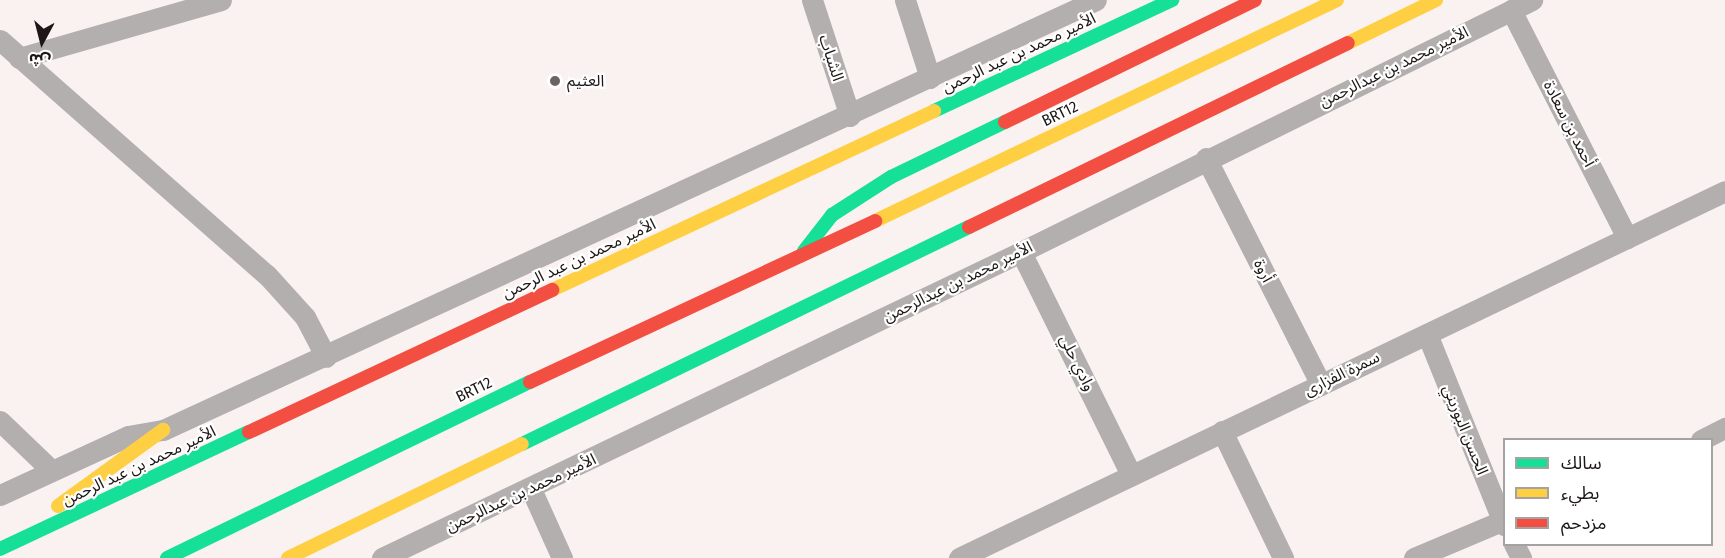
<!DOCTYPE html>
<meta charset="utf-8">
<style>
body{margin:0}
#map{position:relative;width:1725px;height:558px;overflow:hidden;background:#faf2f0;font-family:"Fira Sans Condensed","Noto Sans Arabic",sans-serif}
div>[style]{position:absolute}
.street>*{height:21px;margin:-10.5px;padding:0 10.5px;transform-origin:10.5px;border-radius:10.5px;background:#b3afaf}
.fast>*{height:14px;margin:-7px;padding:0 7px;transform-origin:7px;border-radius:7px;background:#16e098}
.slow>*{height:14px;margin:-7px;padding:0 7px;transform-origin:7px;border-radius:7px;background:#ffcf43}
.jam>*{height:14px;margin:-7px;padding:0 7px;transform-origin:7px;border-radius:7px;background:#f24e42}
.dots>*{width:16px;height:16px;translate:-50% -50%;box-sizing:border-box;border:3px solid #fff;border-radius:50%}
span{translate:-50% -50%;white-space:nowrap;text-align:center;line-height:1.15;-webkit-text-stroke:4.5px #fff;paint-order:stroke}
.street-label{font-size:16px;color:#1d1717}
.poi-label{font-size:16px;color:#1d1717}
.left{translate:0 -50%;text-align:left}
.legend{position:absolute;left:1503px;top:438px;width:210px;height:108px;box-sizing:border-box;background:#fff;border:2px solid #a5a2a2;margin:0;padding:8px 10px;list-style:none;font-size:18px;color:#1d1717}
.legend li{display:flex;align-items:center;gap:12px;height:30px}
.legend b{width:30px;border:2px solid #a5a2a2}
.north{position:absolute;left:12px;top:12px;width:60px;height:60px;-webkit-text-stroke:4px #fff;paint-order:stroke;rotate:187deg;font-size:16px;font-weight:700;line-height:24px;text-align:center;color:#1d1717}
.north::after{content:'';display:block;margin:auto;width:21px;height:27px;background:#1d1717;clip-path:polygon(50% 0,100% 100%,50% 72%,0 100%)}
</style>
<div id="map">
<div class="street">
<div style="left:812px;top:0;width:122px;rotate:71.9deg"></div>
<div style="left:905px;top:0;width:82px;rotate:72.2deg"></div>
<div style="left:1511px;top:10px;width:256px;rotate:63deg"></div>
<div style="left:0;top:40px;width:356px;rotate:41.4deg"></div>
<div style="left:267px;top:275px;width:57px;rotate:47.9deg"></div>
<div style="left:305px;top:317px;width:45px;rotate:62.3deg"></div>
<div style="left:19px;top:58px;width:210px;rotate:-16deg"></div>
<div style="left:1206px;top:158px;width:254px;rotate:63.1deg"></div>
<div style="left:1021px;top:252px;width:249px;rotate:63.7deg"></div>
<div style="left:1427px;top:334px;width:206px;rotate:68deg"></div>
<div style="left:0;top:421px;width:69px;rotate:43.8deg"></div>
<div style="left:1222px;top:431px;width:141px;rotate:64.3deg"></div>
<div style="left:1701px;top:440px;width:27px;rotate:-27deg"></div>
<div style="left:531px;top:489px;width:76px;rotate:65.8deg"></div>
<div style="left:0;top:495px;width:141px;rotate:-24.7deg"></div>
<div style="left:128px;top:436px;width:36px;rotate:-10deg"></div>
<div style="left:163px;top:430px;width:1027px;rotate:-24.74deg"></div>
<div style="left:1514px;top:544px;width:16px;rotate:63deg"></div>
<div style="left:382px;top:558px;width:708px;rotate:-25.59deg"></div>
<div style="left:1021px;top:252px;width:570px;rotate:-26.25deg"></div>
<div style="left:959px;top:558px;width:849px;rotate:-25.6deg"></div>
<div style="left:1414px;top:558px;width:98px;rotate:-22.9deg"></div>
</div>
<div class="fast">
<div style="left:934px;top:111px;width:263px;rotate:-25deg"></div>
<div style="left:804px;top:251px;width:46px;rotate:-52.1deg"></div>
<div style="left:832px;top:215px;width:70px;rotate:-32.8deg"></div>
<div style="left:891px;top:177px;width:127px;rotate:-25.8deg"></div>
<div style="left:522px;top:444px;width:497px;rotate:-25.9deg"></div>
<div style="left:0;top:549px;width:275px;rotate:-25.2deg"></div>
<div style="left:167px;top:558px;width:403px;rotate:-25.9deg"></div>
</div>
<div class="slow">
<div style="left:1348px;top:43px;width:98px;rotate:-26deg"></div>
<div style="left:875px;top:221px;width:512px;rotate:-25.56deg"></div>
<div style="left:552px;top:290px;width:422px;rotate:-25.1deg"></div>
<div style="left:58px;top:506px;width:130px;rotate:-35.9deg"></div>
<div style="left:288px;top:558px;width:260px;rotate:-26deg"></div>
</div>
<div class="jam">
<div style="left:1005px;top:122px;width:278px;rotate:-26deg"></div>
<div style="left:969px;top:227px;width:421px;rotate:-25.9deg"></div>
<div style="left:530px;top:382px;width:381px;rotate:-25deg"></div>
<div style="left:249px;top:432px;width:335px;rotate:-25.1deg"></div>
</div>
<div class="dots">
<div style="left:555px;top:81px;background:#6a6463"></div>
</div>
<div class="street-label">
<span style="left:1019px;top:53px;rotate:-25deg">الأمير محمد بن عبد الرحمن</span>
<span style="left:831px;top:58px;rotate:72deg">الشباب</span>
<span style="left:1394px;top:67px;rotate:-26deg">الأمير محمد بن عبدالرحمن</span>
<span style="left:1060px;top:114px;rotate:-26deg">BRT12</span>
<span style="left:1569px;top:124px;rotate:63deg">أحمد بن سعادة</span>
<span style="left:579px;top:259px;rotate:-25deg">الأمير محمد بن عبد الرحمن</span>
<span style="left:1263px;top:271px;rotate:63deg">أروة</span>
<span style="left:958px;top:282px;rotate:-26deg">الأمير محمد بن عبدالرحمن</span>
<span style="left:1077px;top:363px;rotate:64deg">وادي حلي</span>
<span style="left:1342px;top:374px;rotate:-26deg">سمرة الفزارى</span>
<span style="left:474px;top:390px;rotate:-26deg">BRT12</span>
<span style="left:1465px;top:430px;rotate:68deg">الحسن البوريني</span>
<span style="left:139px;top:466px;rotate:-25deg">الأمير محمد بن عبد الرحمن</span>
<span style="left:521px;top:493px;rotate:-25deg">الأمير محمد بن عبدالرحمن</span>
</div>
<div class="poi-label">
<span class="left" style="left:567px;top:81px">العثيم</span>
</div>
<ul class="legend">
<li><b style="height:8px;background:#16e098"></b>سالك</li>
<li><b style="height:8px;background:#ffcf43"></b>بطيء</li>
<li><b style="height:8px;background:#f24e42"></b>مزدحم</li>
</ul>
<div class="north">ش</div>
</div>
